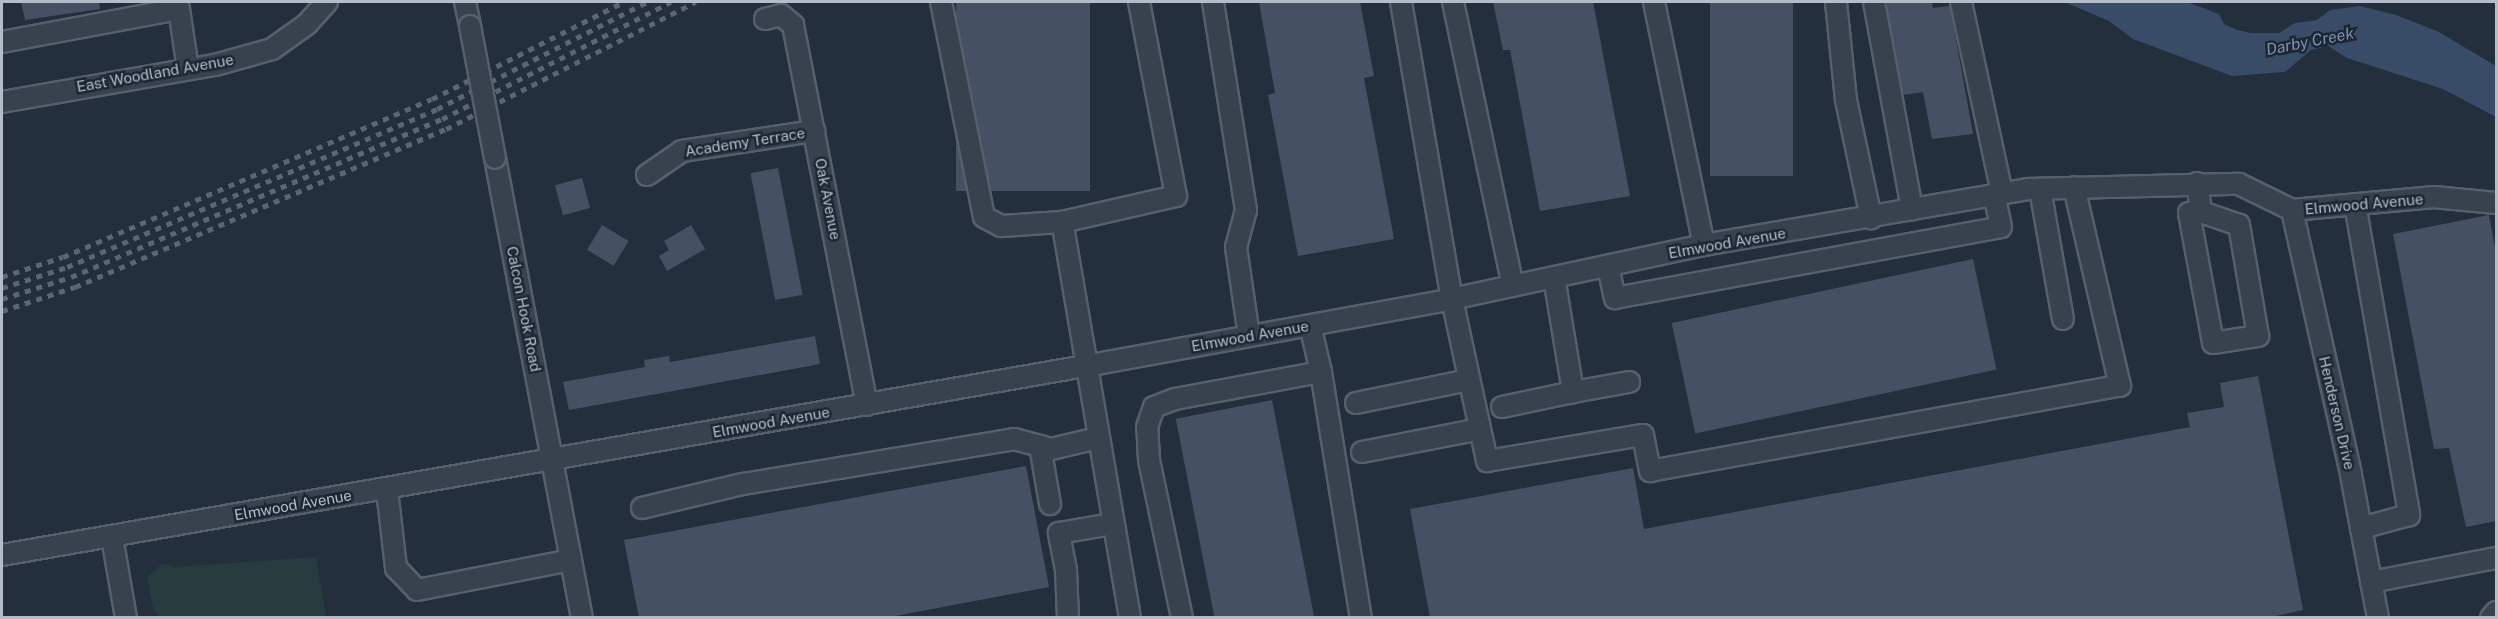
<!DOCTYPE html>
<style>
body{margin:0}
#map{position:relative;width:2498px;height:619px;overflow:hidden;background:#242f3e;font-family:"Public Sans",sans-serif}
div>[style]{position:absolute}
.green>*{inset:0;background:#263c3f}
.water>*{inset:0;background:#394c67}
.building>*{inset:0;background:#455162;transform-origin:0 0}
.roads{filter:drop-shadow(2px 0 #565f6c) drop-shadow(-2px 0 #565f6c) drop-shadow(0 2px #565f6c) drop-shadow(0 -2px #565f6c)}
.minor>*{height:20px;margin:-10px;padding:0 10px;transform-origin:10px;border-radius:10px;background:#38414e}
.rail>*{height:4.5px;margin-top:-2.25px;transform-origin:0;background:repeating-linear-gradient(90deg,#5a6575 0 6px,transparent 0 12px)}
.bridges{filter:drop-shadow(2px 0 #565f6c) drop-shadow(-2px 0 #565f6c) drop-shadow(0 2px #565f6c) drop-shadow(0 -2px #565f6c)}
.minor-bridge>*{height:20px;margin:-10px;padding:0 10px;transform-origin:10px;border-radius:10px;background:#38414e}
span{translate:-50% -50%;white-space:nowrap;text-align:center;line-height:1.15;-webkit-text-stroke:5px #1d2633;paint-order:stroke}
.street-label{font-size:15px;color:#b4bcc9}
.water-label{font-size:16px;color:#7c92b1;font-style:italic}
.frame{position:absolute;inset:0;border:3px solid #b4bcc9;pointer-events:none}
</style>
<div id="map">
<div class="green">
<div style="clip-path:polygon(316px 557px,326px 617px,158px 618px,157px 611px,154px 612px,147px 577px,162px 564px,175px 567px)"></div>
</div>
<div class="water">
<div style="clip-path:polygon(2065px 2px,2187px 2px,2219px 14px,2224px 24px,2237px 30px,2251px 33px,2279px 33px,2295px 23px,2317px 20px,2330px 10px,2360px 6px,2396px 15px,2437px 31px,2496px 66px,2496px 117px,2443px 89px,2347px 58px,2328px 46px,2311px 50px,2285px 72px,2232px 76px,2133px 39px,2109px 21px)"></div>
</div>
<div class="building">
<div style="clip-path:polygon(21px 2px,99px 2px,100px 9px,25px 20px)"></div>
<div style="left:956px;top:2px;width:134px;height:189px"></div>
<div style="clip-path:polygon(1259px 2px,1360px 2px,1374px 76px,1364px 78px,1394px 239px,1298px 256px,1268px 95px,1275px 93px)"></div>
<div style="clip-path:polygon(1493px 2px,1593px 2px,1630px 196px,1540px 211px,1510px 50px,1503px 50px)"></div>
<div style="left:1710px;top:2px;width:83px;height:174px"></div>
<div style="clip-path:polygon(1886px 2px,1932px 2px,1933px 8px,1950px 6px,1973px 134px,1932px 139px,1923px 92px,1903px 95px)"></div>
<div style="left:778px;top:168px;width:129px;height:28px;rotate:79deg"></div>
<div style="left:582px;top:178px;width:31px;height:28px;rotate:75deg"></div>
<div style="clip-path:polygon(2489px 215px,2496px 253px,2496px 521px,2466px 527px,2449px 448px,2434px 449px,2393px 234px)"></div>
<div style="left:602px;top:225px;width:31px;height:29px;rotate:31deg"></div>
<div style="clip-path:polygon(691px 225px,705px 249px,667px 271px,659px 256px,669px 250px,664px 241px)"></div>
<div style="left:1973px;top:259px;width:113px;height:308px;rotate:78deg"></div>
<div style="clip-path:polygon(815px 336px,820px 364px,569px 410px,563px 382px,645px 367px,644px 360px,669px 356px,670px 362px)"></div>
<div style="clip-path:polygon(2258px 376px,2303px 610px,2266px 618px,1430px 618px,1410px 509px,1633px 468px,1644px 529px,2190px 427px,2187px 413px,2224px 407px,2220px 383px)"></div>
<div style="left:1272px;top:400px;width:222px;height:98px;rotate:79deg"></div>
<div style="clip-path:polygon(1026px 466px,1049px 587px,885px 618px,639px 618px,624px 540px)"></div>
</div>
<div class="roads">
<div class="minor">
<div style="left:465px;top:2px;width:25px;rotate:78deg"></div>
<div style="left:941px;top:2px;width:219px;rotate:78.7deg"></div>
<div style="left:984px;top:217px;width:19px;rotate:28deg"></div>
<div style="left:1001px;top:226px;width:61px;rotate:-3.8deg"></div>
<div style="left:1213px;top:2px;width:211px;rotate:81deg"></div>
<div style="left:1246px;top:210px;width:38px;rotate:105deg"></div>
<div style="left:1236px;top:247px;width:90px;rotate:81.7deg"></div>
<div style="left:1401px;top:2px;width:301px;rotate:80.3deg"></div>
<div style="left:1452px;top:299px;width:166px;rotate:77.8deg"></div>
<div style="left:1487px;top:461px;width:158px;rotate:-9.5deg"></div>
<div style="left:1643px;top:435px;width:37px;rotate:79deg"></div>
<div style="left:1650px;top:471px;width:478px;rotate:-10.3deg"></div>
<div style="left:2120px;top:386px;width:204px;rotate:-103deg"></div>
<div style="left:1453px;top:2px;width:290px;rotate:78.1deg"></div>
<div style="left:1654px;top:2px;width:248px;rotate:78.4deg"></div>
<div style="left:1836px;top:2px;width:99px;rotate:84.2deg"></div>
<div style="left:1846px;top:100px;width:121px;rotate:78deg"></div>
<div style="left:1874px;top:2px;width:211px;rotate:79.6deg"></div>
<div style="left:1961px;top:2px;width:196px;rotate:77.9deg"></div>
<div style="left:765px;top:19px;width:16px;rotate:-14deg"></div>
<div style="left:781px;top:15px;width:16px;rotate:40deg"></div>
<div style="left:793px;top:25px;width:387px;rotate:79deg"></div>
<div style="left:2px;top:42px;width:180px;rotate:-10.6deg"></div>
<div style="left:179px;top:9px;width:61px;rotate:81.5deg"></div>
<div style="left:2px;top:102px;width:216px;rotate:-9.9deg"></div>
<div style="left:215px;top:65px;width:59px;rotate:-15.7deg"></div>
<div style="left:272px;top:49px;width:43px;rotate:-35.5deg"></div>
<div style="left:307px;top:24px;width:30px;rotate:-48deg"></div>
<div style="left:495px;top:158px;width:468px;rotate:79.3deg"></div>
<div style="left:647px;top:175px;width:42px;rotate:-34.4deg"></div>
<div style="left:682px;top:151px;width:134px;rotate:-8.6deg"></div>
<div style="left:2197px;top:183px;width:29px;rotate:82deg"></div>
<div style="left:2201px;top:212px;width:12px;rotate:175deg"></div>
<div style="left:2189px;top:213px;width:132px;rotate:79.5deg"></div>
<div style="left:2213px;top:343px;width:46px;rotate:-8.8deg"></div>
<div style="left:2258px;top:336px;width:113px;rotate:-99.7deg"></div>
<div style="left:2239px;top:225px;width:40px;rotate:-161.1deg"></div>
<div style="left:2040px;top:189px;width:132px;rotate:80deg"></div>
<div style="left:2355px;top:204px;width:316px;rotate:80.1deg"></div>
<div style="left:2409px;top:515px;width:50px;rotate:164.8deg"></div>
<div style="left:2292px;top:210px;width:271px;rotate:77.4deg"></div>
<div style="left:2351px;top:475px;width:146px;rotate:79.3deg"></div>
<div style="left:1608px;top:266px;width:33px;rotate:78deg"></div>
<div style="left:1615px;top:298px;width:392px;rotate:-10.4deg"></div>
<div style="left:2001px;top:227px;width:33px;rotate:-102deg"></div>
<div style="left:1554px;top:277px;width:117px;rotate:80.6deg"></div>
<div style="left:1573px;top:392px;width:57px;rotate:-10.1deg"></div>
<div style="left:1321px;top:372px;width:249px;rotate:80.8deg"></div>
<div style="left:1356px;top:403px;width:115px;rotate:-11.5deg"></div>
<div style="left:1502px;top:407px;width:73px;rotate:-11.9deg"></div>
<div style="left:1040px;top:446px;width:59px;rotate:80.2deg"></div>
<div style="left:1362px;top:452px;width:120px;rotate:-11deg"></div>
<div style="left:387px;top:490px;width:79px;rotate:83.4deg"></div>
<div style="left:396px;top:568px;width:30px;rotate:46deg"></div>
<div style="left:417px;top:590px;width:157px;rotate:-11deg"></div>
<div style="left:642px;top:508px;width:104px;rotate:-13.4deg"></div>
<div style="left:743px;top:484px;width:275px;rotate:-9.4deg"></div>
<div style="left:1014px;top:439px;width:38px;rotate:15deg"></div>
<div style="left:1051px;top:449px;width:48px;rotate:-13.2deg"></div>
<div style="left:112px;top:537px;width:82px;rotate:80.2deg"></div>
<div style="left:2px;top:555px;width:1099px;rotate:-9.9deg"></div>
<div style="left:1085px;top:366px;width:373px;rotate:-10.3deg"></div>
<div style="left:1452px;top:299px;width:258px;rotate:-12.1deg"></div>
<div style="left:1704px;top:245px;width:329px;rotate:-9.8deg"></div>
<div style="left:2028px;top:189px;width:211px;rotate:-1.4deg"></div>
<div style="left:2239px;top:184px;width:59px;rotate:26.1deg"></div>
<div style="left:2292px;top:210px;width:143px;rotate:-5.2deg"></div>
<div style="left:2434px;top:197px;width:62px;rotate:5.5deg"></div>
<div style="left:2371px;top:582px;width:127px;rotate:-10.9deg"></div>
<div style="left:1068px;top:618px;width:48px;rotate:-92.4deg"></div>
<div style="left:1066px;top:570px;width:38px;rotate:-101deg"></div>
<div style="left:1059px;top:533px;width:55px;rotate:-9.5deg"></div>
<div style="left:1130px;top:618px;width:402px;rotate:-99.7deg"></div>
<div style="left:1062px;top:222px;width:117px;rotate:-12.8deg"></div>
<div style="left:1176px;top:196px;width:197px;rotate:-100.8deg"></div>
<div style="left:1182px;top:618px;width:161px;rotate:-101.8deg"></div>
<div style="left:1149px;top:460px;width:33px;rotate:-93deg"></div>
<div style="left:1147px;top:427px;width:21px;rotate:-71deg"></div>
<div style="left:1154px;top:407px;width:22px;rotate:-21deg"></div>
<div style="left:1175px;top:399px;width:148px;rotate:-10.5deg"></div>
<div style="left:1321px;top:372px;width:48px;rotate:-103.2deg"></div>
<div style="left:2491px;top:618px;width:8px;rotate:-50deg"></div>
</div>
</div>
<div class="rail">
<div style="left:2px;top:277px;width:64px;rotate:-18.2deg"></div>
<div style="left:63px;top:257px;width:401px;rotate:-23.2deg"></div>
<div style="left:432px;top:99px;width:214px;rotate:-26.9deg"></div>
<div style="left:2px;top:288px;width:68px;rotate:-17.9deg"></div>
<div style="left:67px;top:267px;width:402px;rotate:-23.1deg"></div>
<div style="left:437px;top:109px;width:236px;rotate:-27deg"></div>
<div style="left:2px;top:299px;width:72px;rotate:-17.7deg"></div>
<div style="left:71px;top:277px;width:403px;rotate:-23.1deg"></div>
<div style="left:442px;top:119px;width:257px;rotate:-27.1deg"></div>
<div style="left:2px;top:311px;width:77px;rotate:-18.2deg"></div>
<div style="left:75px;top:287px;width:403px;rotate:-23.1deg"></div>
<div style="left:446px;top:129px;width:280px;rotate:-27deg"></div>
</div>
<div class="bridges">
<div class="minor-bridge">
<div style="left:470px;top:26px;width:134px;rotate:79.3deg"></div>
</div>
</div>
<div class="street-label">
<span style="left:155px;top:73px;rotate:-10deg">East Woodland Avenue</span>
<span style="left:745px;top:142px;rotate:-9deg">Academy Terrace</span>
<span style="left:828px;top:199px;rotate:79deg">Oak Avenue</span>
<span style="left:2364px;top:204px;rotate:-5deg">Elmwood Avenue</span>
<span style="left:1727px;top:243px;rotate:-10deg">Elmwood Avenue</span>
<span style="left:524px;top:309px;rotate:79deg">Calcon Hook Road</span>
<span style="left:1250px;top:336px;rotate:-10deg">Elmwood Avenue</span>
<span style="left:2337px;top:413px;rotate:77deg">Henderson Drive</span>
<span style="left:771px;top:422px;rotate:-10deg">Elmwood Avenue</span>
<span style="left:293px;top:505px;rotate:-10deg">Elmwood Avenue</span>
</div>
<div class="water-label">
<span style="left:2310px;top:42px;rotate:-11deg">Darby Creek</span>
</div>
<div class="frame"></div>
</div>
